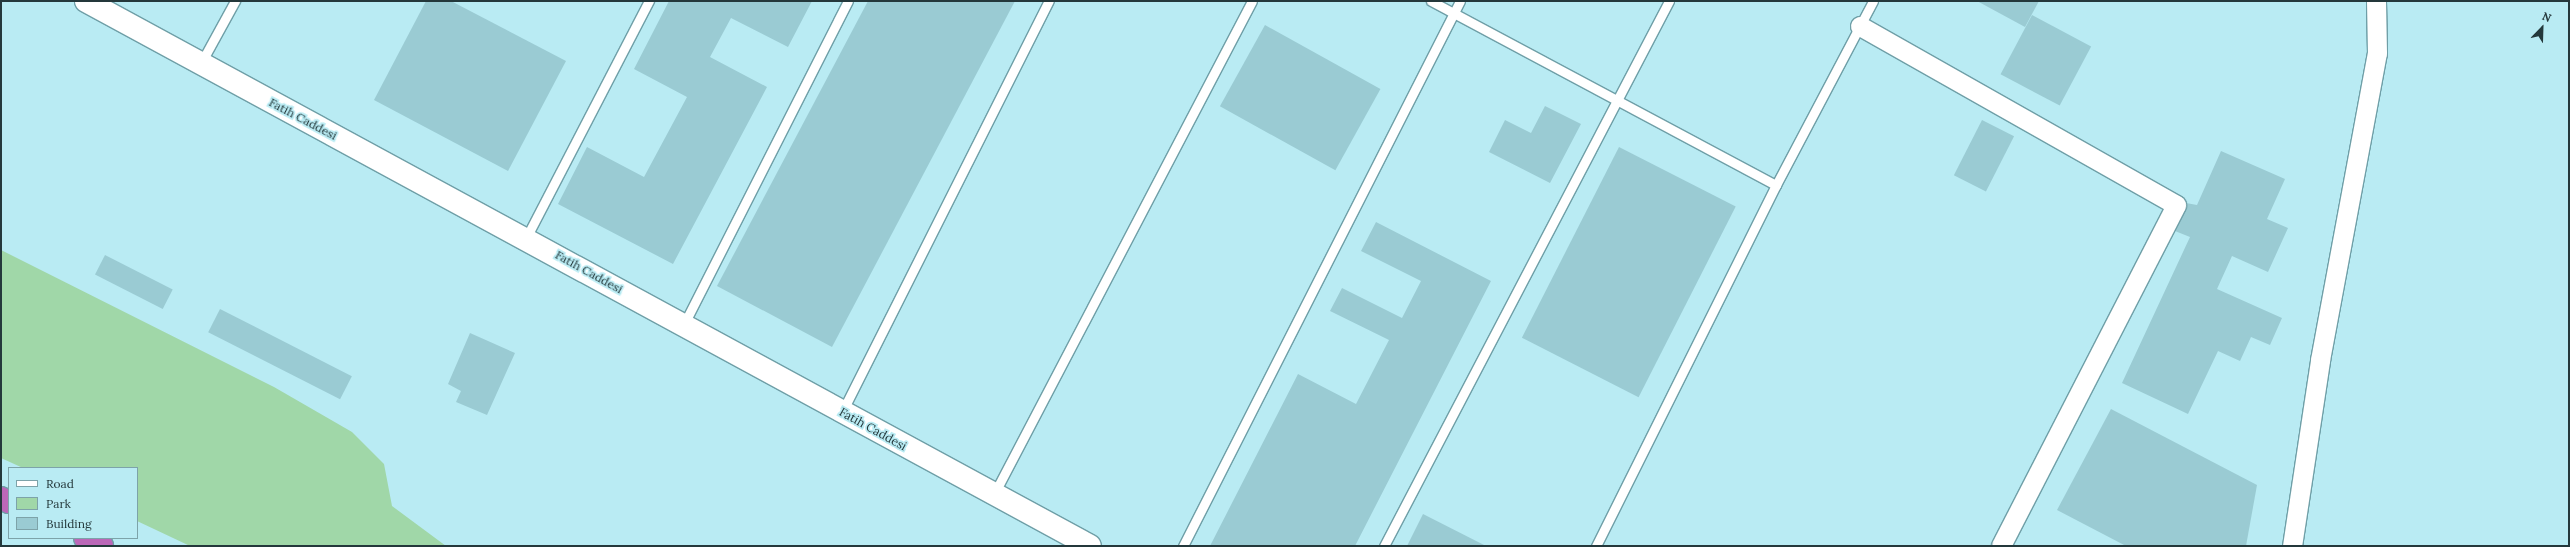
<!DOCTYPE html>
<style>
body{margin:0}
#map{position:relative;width:2570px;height:547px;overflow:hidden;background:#b9ebf3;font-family:Lora,serif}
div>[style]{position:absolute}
.green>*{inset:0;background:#a0d7a8}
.building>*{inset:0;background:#9acbd3;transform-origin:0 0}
.roads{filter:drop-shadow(1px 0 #6f9fa7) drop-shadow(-1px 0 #6f9fa7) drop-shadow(0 1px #6f9fa7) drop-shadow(0 -1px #6f9fa7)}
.service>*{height:9px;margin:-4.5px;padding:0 4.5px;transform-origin:4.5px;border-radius:4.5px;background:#fff}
.minor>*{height:19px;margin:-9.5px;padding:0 9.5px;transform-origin:9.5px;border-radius:9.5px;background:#fff}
.tertiary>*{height:22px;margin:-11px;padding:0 11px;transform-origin:11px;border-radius:11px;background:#fff}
.motorway>*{height:22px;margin:-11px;padding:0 11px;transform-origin:11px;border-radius:11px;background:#bb68b8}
span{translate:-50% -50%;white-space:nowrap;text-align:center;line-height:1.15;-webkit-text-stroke:3.5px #b9ebf3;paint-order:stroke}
.street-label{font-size:12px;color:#24383b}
.frame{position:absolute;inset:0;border:2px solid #24383b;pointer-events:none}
.legend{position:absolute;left:8px;top:467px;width:130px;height:72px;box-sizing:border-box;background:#b9ebf3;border:1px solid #7da3a9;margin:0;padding:5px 7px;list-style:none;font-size:12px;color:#24383b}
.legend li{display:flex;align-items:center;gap:8px;height:20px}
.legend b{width:20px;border:1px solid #7da3a9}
.north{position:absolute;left:2522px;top:8px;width:40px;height:40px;-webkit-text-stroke:3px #b9ebf3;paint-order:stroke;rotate:23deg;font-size:11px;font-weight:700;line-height:16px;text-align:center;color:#24383b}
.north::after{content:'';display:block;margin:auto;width:14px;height:18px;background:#24383b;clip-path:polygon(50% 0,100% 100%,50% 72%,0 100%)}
</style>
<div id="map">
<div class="green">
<div style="clip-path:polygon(1px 250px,274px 387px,352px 432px,384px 464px,392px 506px,446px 546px,190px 546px,137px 521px,137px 468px,23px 468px,1px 458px)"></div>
</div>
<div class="building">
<div style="clip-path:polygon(426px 1px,451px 1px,566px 61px,508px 171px,374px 100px)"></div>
<div style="clip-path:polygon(669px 1px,812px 1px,788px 47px,731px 18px,710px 57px,767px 87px,673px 264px,558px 204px,587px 147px,644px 177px,687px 97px,634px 69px)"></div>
<div style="clip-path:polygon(868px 1px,1015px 1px,832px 347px,717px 286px)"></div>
<div style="clip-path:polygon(1977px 1px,2039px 1px,2025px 27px)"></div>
<div style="left:2032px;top:15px;width:67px;height:67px;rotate:28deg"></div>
<div style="left:1265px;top:25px;width:132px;height:93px;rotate:29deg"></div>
<div style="clip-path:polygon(1545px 106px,1581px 124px,1550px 183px,1489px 152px,1505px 120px,1531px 133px)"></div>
<div style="left:1982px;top:120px;width:36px;height:62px;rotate:27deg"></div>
<div style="left:1619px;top:147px;width:131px;height:214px;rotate:27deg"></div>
<div style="clip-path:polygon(2221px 151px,2285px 179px,2267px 219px,2288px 228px,2268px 272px,2232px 256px,2217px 289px,2282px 318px,2270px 345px,2251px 337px,2240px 361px,2218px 351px,2188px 414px,2122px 383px,2190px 237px,2175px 231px,2186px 203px,2197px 205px)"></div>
<div style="clip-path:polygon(1376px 222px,1491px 281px,1355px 546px,1210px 546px,1298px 374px,1356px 404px,1389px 340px,1330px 311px,1342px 288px,1402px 318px,1421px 281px,1361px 251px)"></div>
<div style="left:105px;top:255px;width:76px;height:22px;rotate:27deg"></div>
<div style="left:220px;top:309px;width:148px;height:26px;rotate:27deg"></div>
<div style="clip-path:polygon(470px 333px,515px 353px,487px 415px,456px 402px,461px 391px,448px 384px)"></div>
<div style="clip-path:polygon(2111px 409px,2257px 485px,2246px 546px,2126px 546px,2057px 510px)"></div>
<div style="clip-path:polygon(1423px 514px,1486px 546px,1407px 546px)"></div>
</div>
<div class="roads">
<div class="service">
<div style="left:1431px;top:1px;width:391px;rotate:28.1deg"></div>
<div style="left:201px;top:63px;width:71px;rotate:-61.3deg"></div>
<div style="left:526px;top:238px;width:267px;rotate:-62.6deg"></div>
<div style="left:684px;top:324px;width:362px;rotate:-63.1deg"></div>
<div style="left:842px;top:412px;width:460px;rotate:-63.3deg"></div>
<div style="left:994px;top:494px;width:556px;rotate:-62.38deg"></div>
<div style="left:1183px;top:546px;width:611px;rotate:-63.06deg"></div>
<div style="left:1384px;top:546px;width:615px;rotate:-62.39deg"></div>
<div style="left:1596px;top:546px;width:403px;rotate:-63.5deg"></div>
<div style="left:1776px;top:185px;width:208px;rotate:-62.2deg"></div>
</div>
<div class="minor">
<div style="left:1860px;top:26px;width:363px;rotate:29.5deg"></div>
<div style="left:2176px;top:205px;width:383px;rotate:117.2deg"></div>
<div style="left:2292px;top:546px;width:188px;rotate:-81.4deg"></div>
<div style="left:2320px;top:360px;width:312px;rotate:-79.5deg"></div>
<div style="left:2377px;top:53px;width:52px;rotate:-91.1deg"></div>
</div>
<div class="tertiary">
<div style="left:86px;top:1px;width:1142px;rotate:28.49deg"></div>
</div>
<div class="motorway">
<div style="left:1px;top:498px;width:9px;rotate:27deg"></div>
<div style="left:85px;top:538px;width:19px;rotate:25deg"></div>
</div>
</div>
<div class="street-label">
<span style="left:303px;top:119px;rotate:28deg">Fatih Caddesi</span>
<span style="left:589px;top:272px;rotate:29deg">Fatih Caddesi</span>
<span style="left:873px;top:429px;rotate:29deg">Fatih Caddesi</span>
</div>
<div class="frame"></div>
<ul class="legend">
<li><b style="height:5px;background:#fff"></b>Road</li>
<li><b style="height:11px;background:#a0d7a8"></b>Park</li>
<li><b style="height:11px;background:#9acbd3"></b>Building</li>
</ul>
<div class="north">N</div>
</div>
